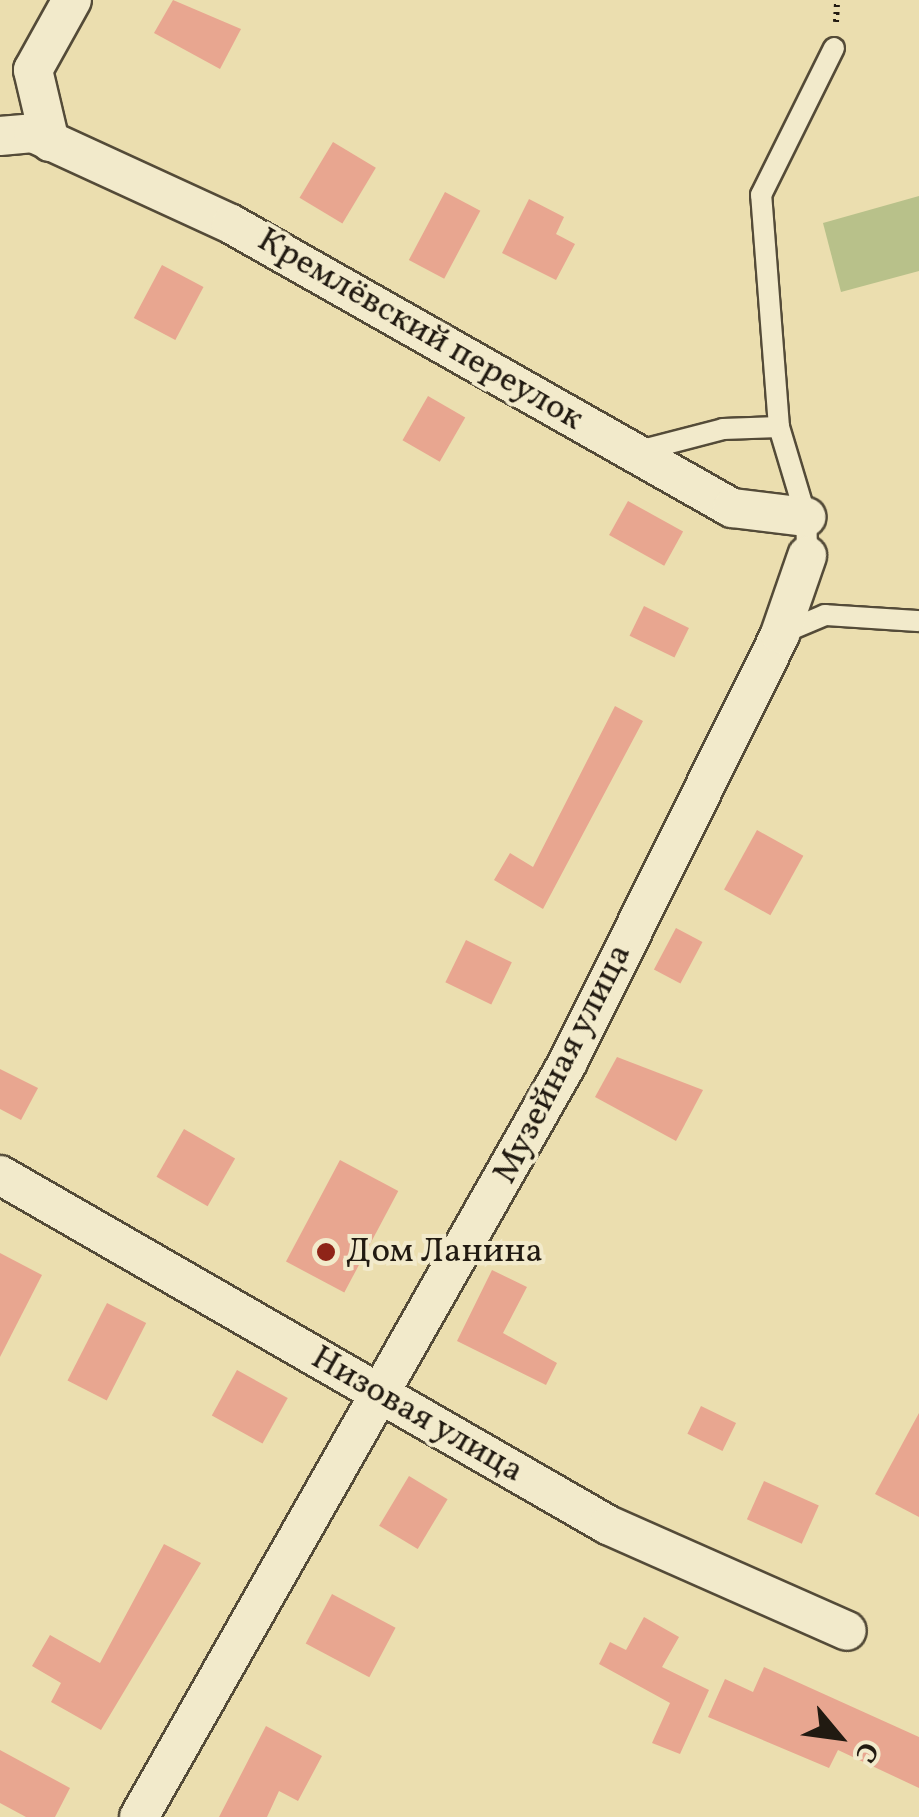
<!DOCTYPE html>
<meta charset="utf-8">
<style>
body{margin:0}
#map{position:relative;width:919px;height:1817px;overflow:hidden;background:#ebdeaf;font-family:Vollkorn,serif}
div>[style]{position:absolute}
.green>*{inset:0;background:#b8c18a}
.building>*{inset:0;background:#e8a690;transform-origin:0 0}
.path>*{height:6px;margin-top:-3px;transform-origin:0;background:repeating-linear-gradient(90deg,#211a11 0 2.5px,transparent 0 7.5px)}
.roads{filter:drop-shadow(2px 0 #544b38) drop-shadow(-2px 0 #544b38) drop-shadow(0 2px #544b38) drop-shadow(0 -2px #544b38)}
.lane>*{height:20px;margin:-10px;padding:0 10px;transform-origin:10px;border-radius:10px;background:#f2eacb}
.street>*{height:38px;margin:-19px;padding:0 19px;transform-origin:19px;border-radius:19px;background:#f2eacb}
.dots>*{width:28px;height:28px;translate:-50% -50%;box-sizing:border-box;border:5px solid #f2eacb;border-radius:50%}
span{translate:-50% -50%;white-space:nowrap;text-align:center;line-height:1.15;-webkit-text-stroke:8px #f2eacb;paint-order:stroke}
.street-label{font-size:35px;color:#211a11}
.poi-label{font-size:35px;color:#211a11}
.left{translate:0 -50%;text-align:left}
.north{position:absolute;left:789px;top:1687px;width:100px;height:100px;-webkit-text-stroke:8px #f2eacb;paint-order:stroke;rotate:119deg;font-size:28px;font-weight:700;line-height:40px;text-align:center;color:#211a11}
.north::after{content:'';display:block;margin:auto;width:35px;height:45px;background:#211a11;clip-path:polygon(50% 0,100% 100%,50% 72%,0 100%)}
</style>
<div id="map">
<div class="green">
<div style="clip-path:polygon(919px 196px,919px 271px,841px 292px,823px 223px)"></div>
</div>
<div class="building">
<div style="clip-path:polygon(173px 0,241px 29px,220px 69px,154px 33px)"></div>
<div style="left:333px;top:142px;width:50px;height:65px;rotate:31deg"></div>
<div style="left:445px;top:192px;width:40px;height:77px;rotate:28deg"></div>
<div style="clip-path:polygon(529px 199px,564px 217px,556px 234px,575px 244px,556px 280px,502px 253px)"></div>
<div style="left:162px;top:265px;width:47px;height:60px;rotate:28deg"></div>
<div style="left:428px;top:396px;width:43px;height:51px;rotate:30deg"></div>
<div style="left:628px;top:501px;width:63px;height:39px;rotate:29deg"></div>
<div style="left:644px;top:606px;width:50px;height:33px;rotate:26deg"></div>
<div style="clip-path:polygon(615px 706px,643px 721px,543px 909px,494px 880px,510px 853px,533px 867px)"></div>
<div style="left:757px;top:830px;width:53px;height:68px;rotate:29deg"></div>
<div style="left:676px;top:928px;width:30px;height:47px;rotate:28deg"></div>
<div style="left:466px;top:940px;width:51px;height:47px;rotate:26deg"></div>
<div style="clip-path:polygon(617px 1057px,703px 1090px,676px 1141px,595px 1097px)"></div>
<div style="clip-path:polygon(0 1069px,38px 1088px,21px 1120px,0 1109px)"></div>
<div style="left:184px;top:1129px;width:59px;height:55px;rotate:30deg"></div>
<div style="left:340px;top:1160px;width:66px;height:115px;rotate:28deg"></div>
<div style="clip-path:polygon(0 1253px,42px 1275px,0 1357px)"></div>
<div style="clip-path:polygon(492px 1270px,527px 1287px,503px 1333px,557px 1363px,546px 1385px,457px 1341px)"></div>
<div style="left:107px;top:1303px;width:44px;height:87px;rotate:27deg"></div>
<div style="left:237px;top:1370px;width:58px;height:52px;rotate:29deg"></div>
<div style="left:701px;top:1406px;width:39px;height:31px;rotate:26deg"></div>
<div style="clip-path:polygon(919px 1413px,919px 1517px,875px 1494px)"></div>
<div style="left:409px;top:1476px;width:45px;height:58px;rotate:31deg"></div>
<div style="left:764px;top:1481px;width:60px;height:42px;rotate:24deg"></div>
<div style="clip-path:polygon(164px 1544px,201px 1563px,101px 1730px,51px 1702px,61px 1683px,32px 1666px,50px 1635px,100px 1663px)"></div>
<div style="left:332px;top:1594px;width:72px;height:56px;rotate:28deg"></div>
<div style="clip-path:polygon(644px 1617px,679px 1637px,662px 1667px,709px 1690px,680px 1754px,652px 1743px,670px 1703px,599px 1664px,610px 1642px,626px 1650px)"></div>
<div style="clip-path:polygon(764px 1667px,919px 1737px,919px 1788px,838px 1750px,829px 1768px,708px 1717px,725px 1679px,753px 1692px)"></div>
<div style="clip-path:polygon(266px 1726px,322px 1756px,298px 1801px,279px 1791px,267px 1817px,219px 1817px)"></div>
<div style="clip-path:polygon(0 1750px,70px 1788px,55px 1817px,26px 1817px,0 1803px)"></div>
</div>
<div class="path">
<div style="left:836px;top:22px;width:22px;rotate:-87deg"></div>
</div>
<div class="roads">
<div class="lane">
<div style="left:635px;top:452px;width:91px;rotate:-14.6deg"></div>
<div style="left:723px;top:429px;width:56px;rotate:-2deg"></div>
<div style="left:807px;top:556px;width:39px;rotate:-91deg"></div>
<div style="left:806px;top:517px;width:94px;rotate:-106.7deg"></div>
<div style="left:779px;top:427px;width:233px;rotate:-94.4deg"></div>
<div style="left:761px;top:195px;width:164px;rotate:-63.6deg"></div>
<div style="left:780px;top:634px;width:49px;rotate:-22.9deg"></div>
<div style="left:825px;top:615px;width:94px;rotate:3.7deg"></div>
</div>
<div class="street">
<div style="left:0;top:136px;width:33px;rotate:-5deg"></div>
<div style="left:33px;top:133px;width:218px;rotate:24.7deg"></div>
<div style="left:231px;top:224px;width:576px;rotate:29.55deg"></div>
<div style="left:732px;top:508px;width:75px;rotate:6.9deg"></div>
<div style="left:50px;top:142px;width:74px;rotate:-103.3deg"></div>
<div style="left:33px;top:70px;width:80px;rotate:-60.9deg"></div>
<div style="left:0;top:1175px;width:702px;rotate:29.93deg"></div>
<div style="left:608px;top:1525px;width:261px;rotate:23.9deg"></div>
<div style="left:139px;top:1817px;width:868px;rotate:-60.39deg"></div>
<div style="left:568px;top:1062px;width:478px;rotate:-63.6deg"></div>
<div style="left:780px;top:634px;width:83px;rotate:-70.9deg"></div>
</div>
</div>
<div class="dots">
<div style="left:326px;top:1252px;background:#8f2418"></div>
</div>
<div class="street-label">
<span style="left:420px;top:330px;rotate:30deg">Кремлёвский переулок</span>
<span style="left:563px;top:1064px;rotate:-63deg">Музейная улица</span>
<span style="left:417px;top:1415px;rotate:30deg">Низовая улица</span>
</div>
<div class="poi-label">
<span class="left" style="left:346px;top:1252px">Дом Ланина</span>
</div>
<div class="north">С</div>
</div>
